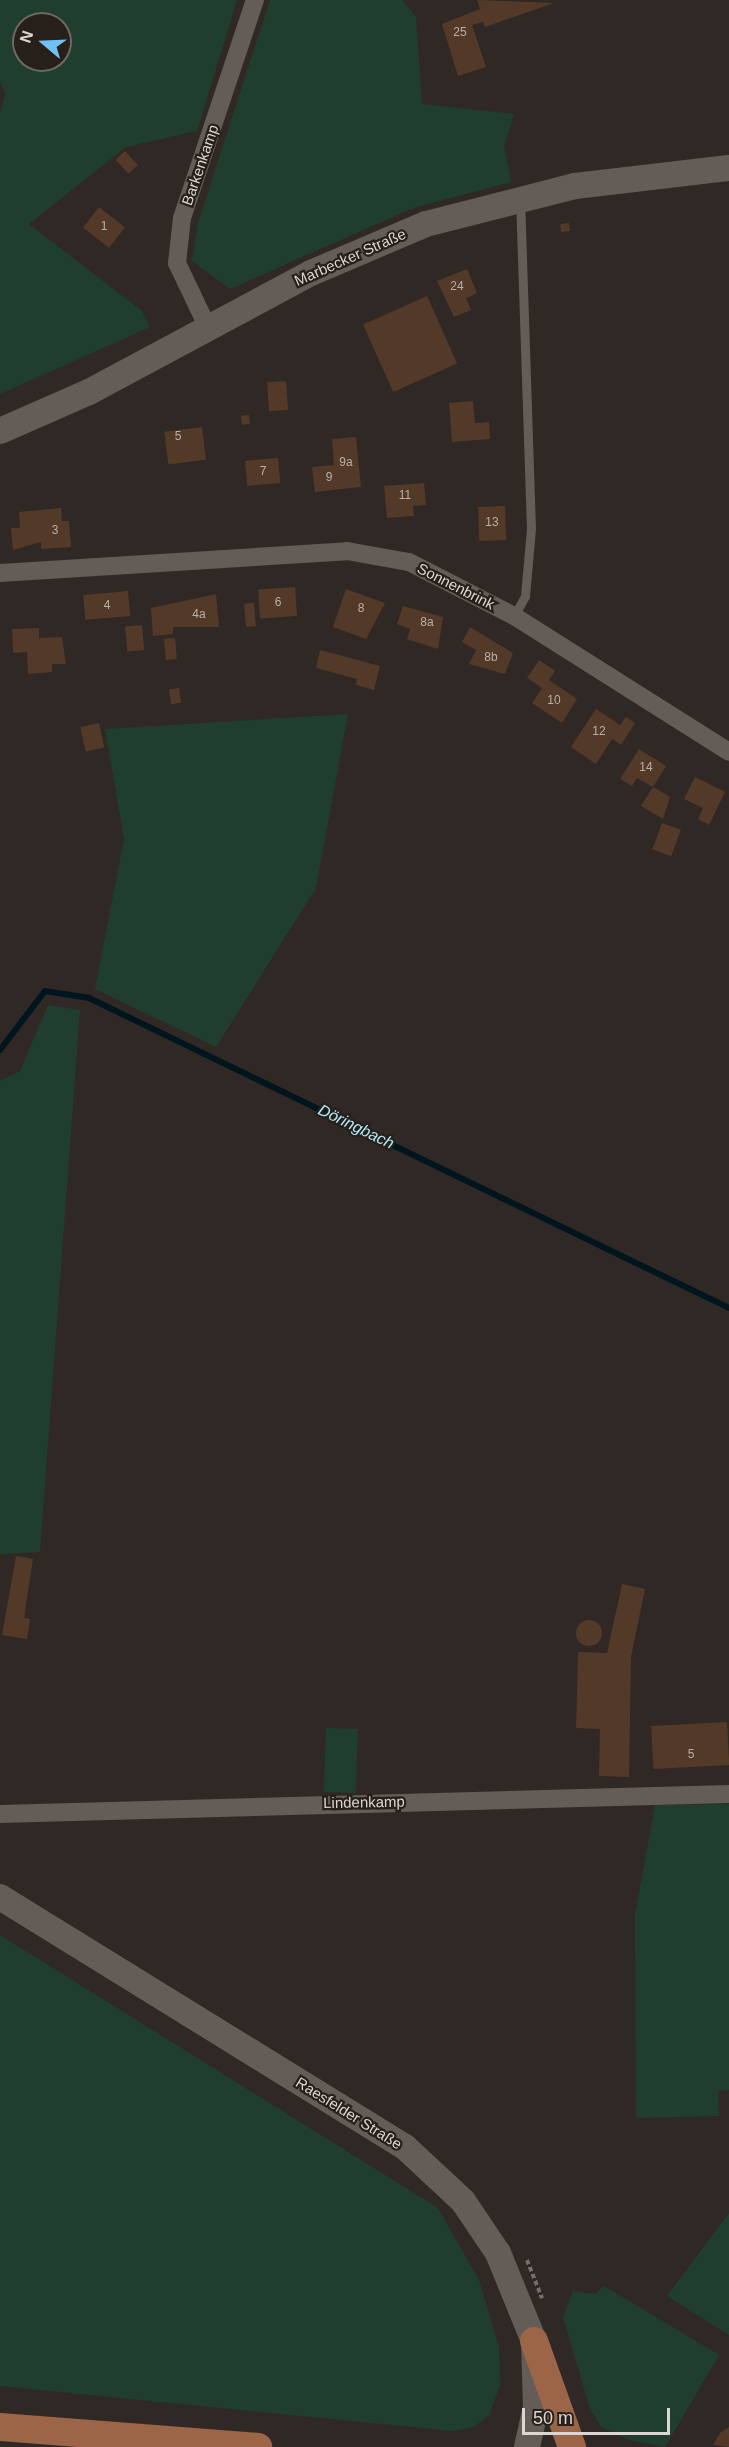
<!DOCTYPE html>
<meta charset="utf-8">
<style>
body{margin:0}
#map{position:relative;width:729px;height:2447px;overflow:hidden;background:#302824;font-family:Arial,sans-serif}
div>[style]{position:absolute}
.green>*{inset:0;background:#203e2d;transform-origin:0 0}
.stream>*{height:6px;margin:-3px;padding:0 3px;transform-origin:3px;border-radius:3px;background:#00151d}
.building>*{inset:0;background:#533927;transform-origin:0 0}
.round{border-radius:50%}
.path>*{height:4px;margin-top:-2px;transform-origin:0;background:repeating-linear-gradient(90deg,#746d69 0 4.5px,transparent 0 7.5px)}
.lane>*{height:9px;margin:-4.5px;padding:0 4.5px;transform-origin:4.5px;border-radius:4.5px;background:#645c56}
.street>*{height:18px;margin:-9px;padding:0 9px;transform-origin:9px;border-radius:9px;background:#645c56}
.secondary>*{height:26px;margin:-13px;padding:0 13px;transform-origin:13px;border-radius:13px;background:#645c56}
.primary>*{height:28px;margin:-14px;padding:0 14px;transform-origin:14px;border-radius:14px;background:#9d6548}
span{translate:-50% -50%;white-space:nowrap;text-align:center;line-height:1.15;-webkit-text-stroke:4.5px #261f1a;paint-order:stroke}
.number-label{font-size:12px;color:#b9afa8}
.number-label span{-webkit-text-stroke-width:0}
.street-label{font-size:15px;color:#dbd6d3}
.water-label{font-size:16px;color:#b0e8f9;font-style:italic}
.north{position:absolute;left:12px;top:12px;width:60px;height:60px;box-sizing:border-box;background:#261f1a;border:2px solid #6e6864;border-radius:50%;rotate:289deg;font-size:16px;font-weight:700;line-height:24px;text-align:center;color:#dbd6d3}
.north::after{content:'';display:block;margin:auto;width:21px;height:27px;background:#72c1f5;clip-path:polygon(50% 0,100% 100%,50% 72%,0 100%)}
.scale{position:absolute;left:522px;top:2408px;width:148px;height:27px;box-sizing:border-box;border:3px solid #dbd6d3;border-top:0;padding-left:8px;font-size:18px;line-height:21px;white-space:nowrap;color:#dbd6d3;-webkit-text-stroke:4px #261f1a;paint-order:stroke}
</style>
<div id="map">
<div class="green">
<div style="clip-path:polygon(evenodd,0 0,237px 0,197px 131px,126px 147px,29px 224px,142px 311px,150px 327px,0 394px,0 113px,5px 93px,0 81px,0 0,24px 24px,60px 24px,60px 60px,24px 60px,24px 24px)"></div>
<div style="clip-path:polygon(270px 0,402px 0,416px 17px,422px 104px,514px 114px,504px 146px,511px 182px,413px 208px,230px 289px,192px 261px,198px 223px)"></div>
<div style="clip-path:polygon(348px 714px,316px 888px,216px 1047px,95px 989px,124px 839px,105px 729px)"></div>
<div style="clip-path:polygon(48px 1005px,80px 1010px,40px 1552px,0 1554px,0 1081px,20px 1071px)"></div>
<div style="left:326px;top:1728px;width:32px;height:64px;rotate:2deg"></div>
<div style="clip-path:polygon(729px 1804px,729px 2090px,718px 2091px,719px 2116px,636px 2118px,635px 1915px,655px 1805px)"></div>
<div style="clip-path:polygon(0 1935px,438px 2208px,479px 2280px,499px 2347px,500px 2385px,489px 2415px,474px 2427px,452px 2431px,0 2386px)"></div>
<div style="clip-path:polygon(729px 2213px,729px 2335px,667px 2296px)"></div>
<div style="clip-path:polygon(604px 2286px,719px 2355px,665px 2447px,629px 2440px,601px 2427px,590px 2409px,563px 2317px,573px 2291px,595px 2294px)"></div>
</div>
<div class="stream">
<div style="left:0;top:1050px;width:74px;rotate:-52.7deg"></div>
<div style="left:45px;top:991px;width:45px;rotate:9deg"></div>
<div style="left:89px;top:998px;width:711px;rotate:25.84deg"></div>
</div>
<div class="building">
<div style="clip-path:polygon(477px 0,554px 3px,485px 27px,483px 22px,472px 25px,486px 67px,458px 76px,442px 24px,480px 9px)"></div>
<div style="left:125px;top:151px;width:19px;height:13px;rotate:47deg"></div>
<div style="left:99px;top:207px;width:33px;height:26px;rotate:38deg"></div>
<div style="left:569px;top:223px;width:8px;height:9px;rotate:83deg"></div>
<div style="clip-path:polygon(467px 269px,477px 293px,466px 298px,471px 310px,454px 317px,437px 281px)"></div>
<div style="left:427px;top:296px;width:74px;height:70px;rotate:66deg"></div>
<div style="left:286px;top:381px;width:29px;height:19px;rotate:86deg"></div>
<div style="clip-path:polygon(473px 401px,475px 423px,489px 422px,490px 439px,452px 442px,449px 403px)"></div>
<div style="left:249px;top:415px;width:9px;height:8px;rotate:84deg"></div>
<div style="left:202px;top:427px;width:33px;height:38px;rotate:83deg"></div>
<div style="clip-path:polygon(356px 437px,361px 487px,315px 492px,312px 467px,334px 465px,332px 439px)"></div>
<div style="left:278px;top:458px;width:25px;height:33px;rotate:85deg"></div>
<div style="clip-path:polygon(424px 483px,426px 505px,413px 506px,414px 516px,387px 518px,384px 486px)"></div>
<div style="left:505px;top:506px;width:34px;height:27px;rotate:88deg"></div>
<div style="clip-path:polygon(61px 508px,62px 521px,69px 521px,71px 547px,41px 549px,41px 542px,13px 550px,11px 528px,20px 528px,19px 512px)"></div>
<div style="left:295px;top:587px;width:29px;height:37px;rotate:86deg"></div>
<div style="clip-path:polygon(346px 589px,385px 603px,366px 639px,333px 627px)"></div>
<div style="left:128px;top:591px;width:25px;height:45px;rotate:85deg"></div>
<div style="clip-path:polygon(216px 594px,219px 627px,173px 627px,173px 634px,153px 636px,151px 608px)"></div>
<div style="left:254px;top:603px;width:23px;height:10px;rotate:85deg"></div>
<div style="clip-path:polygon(403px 606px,443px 617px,438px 649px,407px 639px,410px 629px,397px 624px)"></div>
<div style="left:142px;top:625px;width:25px;height:17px;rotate:85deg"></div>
<div style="clip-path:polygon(470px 627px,513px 653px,505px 674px,469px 664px,476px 650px,462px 642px)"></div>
<div style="clip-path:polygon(39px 628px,39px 638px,62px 637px,66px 664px,52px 664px,52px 672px,28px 674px,27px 652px,13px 653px,12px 629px)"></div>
<div style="left:175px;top:638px;width:21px;height:11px;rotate:85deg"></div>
<div style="clip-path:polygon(320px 650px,380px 666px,374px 690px,356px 685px,357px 679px,316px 668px)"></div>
<div style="clip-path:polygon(539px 660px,555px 671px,549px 680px,577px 699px,562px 723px,532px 703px,542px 688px,527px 678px)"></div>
<div style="left:179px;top:688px;width:15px;height:10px;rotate:82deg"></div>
<div style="clip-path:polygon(596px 709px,620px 725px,626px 717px,635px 723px,621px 745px,612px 739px,596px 764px,571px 747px)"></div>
<div style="left:99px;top:723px;width:25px;height:19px;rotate:78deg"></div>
<div style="clip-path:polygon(639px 749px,666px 766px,653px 787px,637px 778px,632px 786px,620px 779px)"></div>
<div style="clip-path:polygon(695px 777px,725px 792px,709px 825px,698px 819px,703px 808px,684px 799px)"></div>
<div style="clip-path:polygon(653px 787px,670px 797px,663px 819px,641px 806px)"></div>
<div style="left:662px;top:823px;width:20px;height:28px;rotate:20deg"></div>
<div style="clip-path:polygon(16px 1556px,33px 1559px,24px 1618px,30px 1619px,27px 1639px,2px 1635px)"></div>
<div style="clip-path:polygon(622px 1584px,645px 1589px,631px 1657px,629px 1777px,599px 1776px,600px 1729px,576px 1728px,578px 1652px,607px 1653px)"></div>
<div class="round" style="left:576px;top:1620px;width:26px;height:26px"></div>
<div style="left:727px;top:1722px;width:43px;height:76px;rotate:87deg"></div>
<div style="clip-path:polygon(729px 2427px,729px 2447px,713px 2445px,720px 2433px)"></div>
</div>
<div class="path">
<div style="left:527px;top:2260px;width:41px;rotate:68.5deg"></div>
</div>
<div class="lane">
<div style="left:514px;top:616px;width:23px;rotate:-61deg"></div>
<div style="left:525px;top:596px;width:67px;rotate:-84.9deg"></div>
<div style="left:531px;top:529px;width:327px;rotate:-91.9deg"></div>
</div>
<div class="street">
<div style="left:208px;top:328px;width:72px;rotate:-115.5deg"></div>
<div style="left:177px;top:263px;width:45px;rotate:-83.7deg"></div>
<div style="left:182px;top:218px;width:230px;rotate:-71.5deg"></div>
<div style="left:0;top:573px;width:348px;rotate:-3.6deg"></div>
<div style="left:347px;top:551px;width:63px;rotate:10.1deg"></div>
<div style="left:409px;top:562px;width:118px;rotate:27.2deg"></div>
<div style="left:514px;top:616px;width:254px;rotate:32.3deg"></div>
<div style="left:0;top:1814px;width:729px;rotate:-1.57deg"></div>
</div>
<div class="secondary">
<div style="left:0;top:431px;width:97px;rotate:-23.7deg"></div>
<div style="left:89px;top:392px;width:252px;rotate:-28.2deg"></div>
<div style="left:311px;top:273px;width:125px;rotate:-23.1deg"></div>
<div style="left:426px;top:224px;width:154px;rotate:-14.3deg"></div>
<div style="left:575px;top:186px;width:155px;rotate:-6.7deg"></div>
<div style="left:0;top:1897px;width:476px;rotate:31.7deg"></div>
<div style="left:405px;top:2147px;width:79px;rotate:43deg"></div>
<div style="left:463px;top:2201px;width:63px;rotate:56.1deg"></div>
<div style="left:498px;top:2253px;width:95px;rotate:67.8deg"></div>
<div style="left:534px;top:2341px;width:66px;rotate:88.3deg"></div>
<div style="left:536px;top:2407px;width:41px;rotate:102.7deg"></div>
</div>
<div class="primary">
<div style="left:534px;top:2341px;width:113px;rotate:70.3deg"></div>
<div style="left:0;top:2427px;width:259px;rotate:4.4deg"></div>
</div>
<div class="number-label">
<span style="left:460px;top:33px">25</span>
<span style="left:104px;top:227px">1</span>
<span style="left:457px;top:287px">24</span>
<span style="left:178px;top:437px">5</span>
<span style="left:346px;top:463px">9a</span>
<span style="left:263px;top:472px">7</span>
<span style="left:329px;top:478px">9</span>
<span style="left:405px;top:496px">11</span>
<span style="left:492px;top:523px">13</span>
<span style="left:55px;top:531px">3</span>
<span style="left:278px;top:603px">6</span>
<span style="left:107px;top:606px">4</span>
<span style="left:361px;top:609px">8</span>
<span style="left:199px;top:615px">4a</span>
<span style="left:427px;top:623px">8a</span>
<span style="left:491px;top:658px">8b</span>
<span style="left:554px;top:701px">10</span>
<span style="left:599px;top:732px">12</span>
<span style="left:646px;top:768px">14</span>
<span style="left:691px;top:1755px">5</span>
</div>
<div class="street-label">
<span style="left:200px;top:165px;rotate:-71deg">Barkenkamp</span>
<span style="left:350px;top:257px;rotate:-24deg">Marbecker Straße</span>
<span style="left:456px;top:586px;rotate:27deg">Sonnenbrink</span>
<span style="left:364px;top:1802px;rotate:-1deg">Lindenkamp</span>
<span style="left:349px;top:2113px;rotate:32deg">Raesfelder Straße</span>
</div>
<div class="water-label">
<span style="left:356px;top:1127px;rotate:26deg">Döringbach</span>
</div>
<div class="north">N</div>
<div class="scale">50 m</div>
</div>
